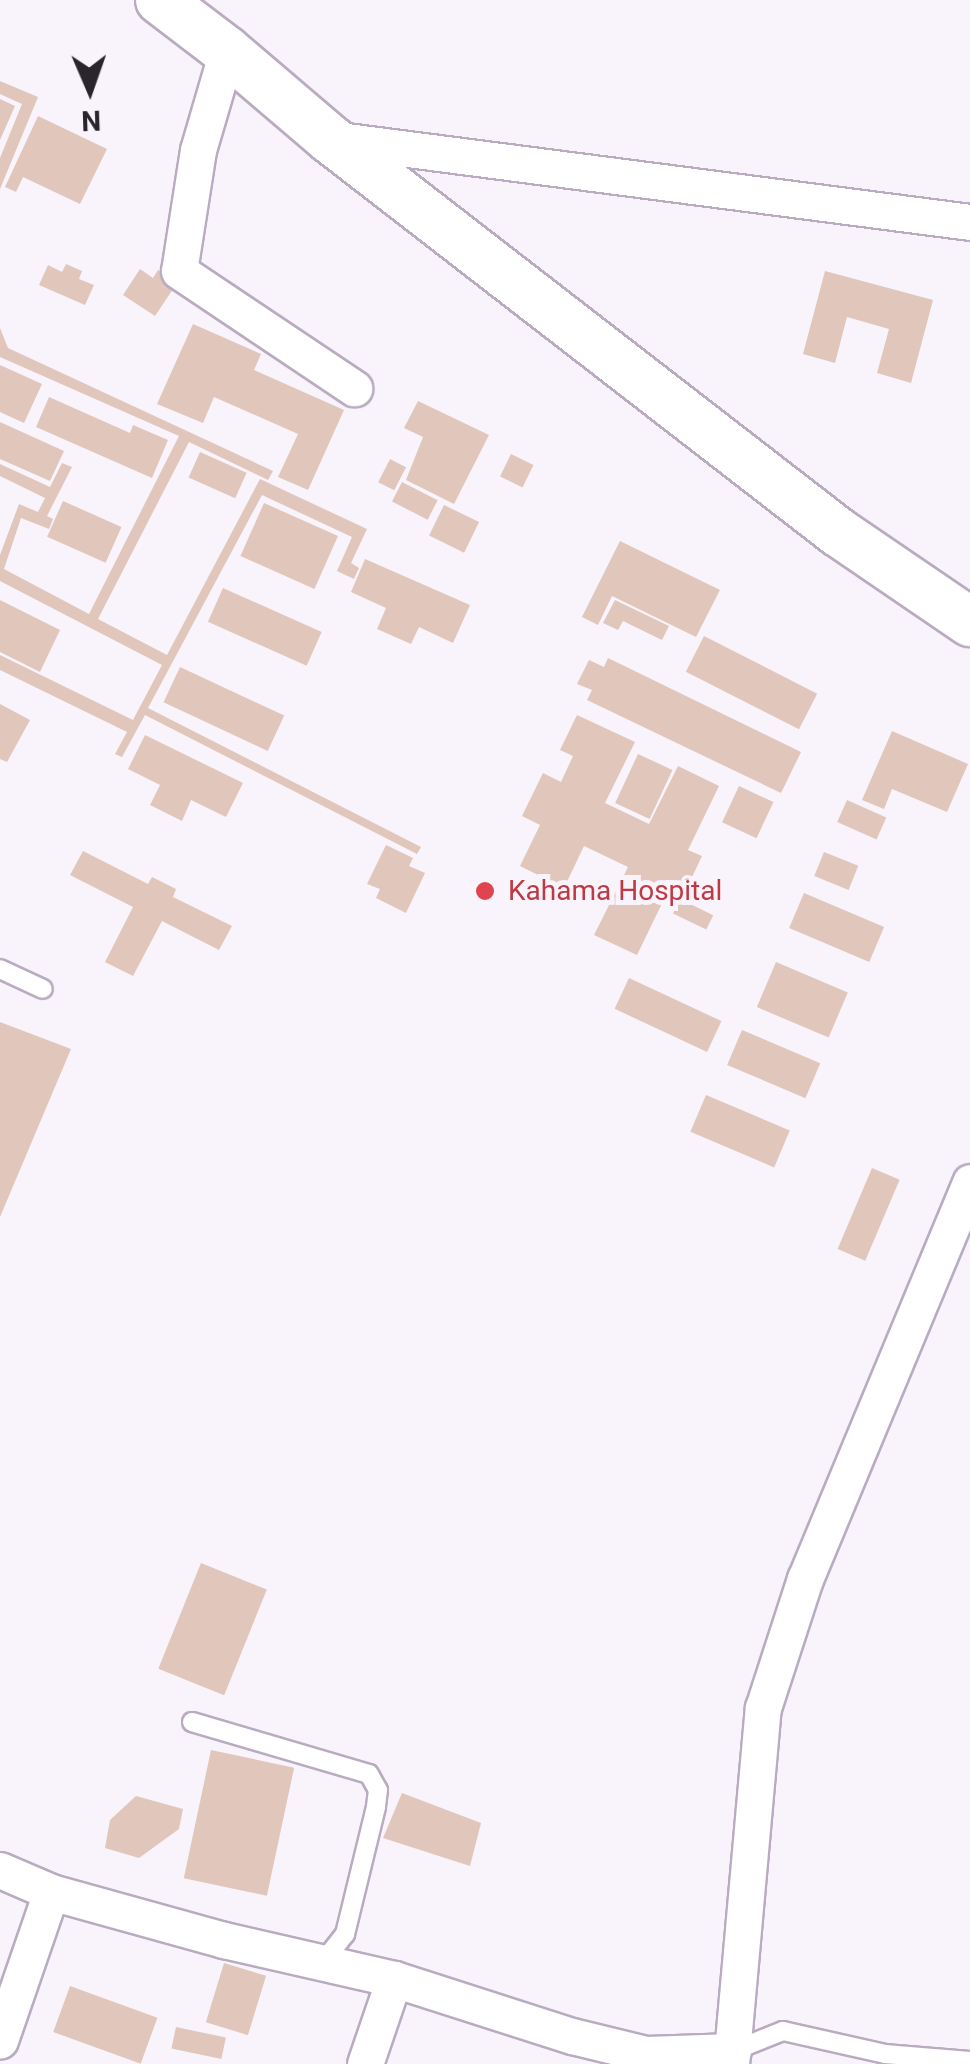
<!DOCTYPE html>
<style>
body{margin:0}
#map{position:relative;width:970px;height:2064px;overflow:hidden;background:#f9f3fc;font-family:Roboto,sans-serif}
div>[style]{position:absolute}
.building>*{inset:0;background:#e1c6bb;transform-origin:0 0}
.roads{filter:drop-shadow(2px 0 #b9abc0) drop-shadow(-2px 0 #b9abc0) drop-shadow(0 2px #b9abc0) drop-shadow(0 -2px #b9abc0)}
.lane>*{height:18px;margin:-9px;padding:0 9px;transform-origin:9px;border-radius:9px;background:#fff}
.street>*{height:35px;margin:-17.5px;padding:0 17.5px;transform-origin:17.5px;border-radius:17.5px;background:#fff}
.secondary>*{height:48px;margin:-24px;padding:0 24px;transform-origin:24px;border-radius:24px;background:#fff}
.dots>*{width:28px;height:28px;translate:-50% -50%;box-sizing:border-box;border:5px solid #f9f3fc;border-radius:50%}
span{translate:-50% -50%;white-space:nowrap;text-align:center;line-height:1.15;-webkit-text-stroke:10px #f9f3fc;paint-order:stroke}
.health-label{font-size:28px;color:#be3a42}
.left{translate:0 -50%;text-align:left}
.north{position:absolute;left:40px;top:40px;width:100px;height:100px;-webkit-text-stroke:8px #f9f3fc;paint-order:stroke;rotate:178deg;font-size:28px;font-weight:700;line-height:40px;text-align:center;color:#2a242c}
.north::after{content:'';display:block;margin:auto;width:35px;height:45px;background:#2a242c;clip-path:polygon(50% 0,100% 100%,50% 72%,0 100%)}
</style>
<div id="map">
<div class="building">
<div style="clip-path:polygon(0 81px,38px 97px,0 189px,0 158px,22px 104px,0 94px)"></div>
<div style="clip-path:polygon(0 99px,15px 106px,0 140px)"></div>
<div style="clip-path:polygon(38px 116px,107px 149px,80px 204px,23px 177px,16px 192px,5px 187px)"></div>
<div style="clip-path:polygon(66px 264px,82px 271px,79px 279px,94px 285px,85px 305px,39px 285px,48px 265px,62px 272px)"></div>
<div style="clip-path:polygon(140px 269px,153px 278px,158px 270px,177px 283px,155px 316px,123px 295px)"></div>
<div style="clip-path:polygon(825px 271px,933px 300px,911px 383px,877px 373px,889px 329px,847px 317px,835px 363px,803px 354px)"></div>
<div style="clip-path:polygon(193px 324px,261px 354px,254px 370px,344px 410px,308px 490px,278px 477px,298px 434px,214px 397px,203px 423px,157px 404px)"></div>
<div style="clip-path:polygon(0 328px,8px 348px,273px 471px,268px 480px,189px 442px,98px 619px,167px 655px,260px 479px,367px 529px,351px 563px,359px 568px,354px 579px,337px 571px,352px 537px,262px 495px,148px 708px,421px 847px,417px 854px,145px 715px,122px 757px,115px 754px,127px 732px,0 670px,0 655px,133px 720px,162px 665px,0 581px,0 555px,19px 504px,38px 512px,45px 498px,0 476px,0 464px,50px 487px,62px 463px,72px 467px,47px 516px,53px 519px,49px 529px,21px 518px,4px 569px,89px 614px,179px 436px,0 357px)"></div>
<div style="clip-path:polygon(0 365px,42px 384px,24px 423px,0 412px)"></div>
<div style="clip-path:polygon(49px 397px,130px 433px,133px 425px,168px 440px,152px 478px,36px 427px)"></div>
<div style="clip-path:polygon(418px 401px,489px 435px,454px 504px,406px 480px,423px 437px,404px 428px)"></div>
<div style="clip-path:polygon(0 422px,64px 451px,50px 481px,0 459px)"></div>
<div style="left:200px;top:452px;width:51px;height:28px;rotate:24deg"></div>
<div style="left:511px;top:454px;width:25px;height:25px;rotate:26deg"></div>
<div style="left:390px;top:459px;width:18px;height:26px;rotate:27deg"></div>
<div style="left:402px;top:482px;width:40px;height:22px;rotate:27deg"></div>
<div style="left:63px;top:501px;width:64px;height:39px;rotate:24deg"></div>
<div style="left:264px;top:503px;width:81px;height:58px;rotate:24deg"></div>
<div style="left:444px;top:505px;width:39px;height:34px;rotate:26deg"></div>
<div style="clip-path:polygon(620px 541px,720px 590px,696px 637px,612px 596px,598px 625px,582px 617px)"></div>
<div style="clip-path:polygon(365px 559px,470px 605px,453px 643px,419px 627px,411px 644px,377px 629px,386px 608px,351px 592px)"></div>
<div style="left:223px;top:588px;width:108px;height:37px;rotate:24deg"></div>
<div style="clip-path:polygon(0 600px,60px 630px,40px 672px,0 652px)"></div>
<div style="clip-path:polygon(615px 600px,669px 626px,662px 640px,623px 621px,618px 630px,603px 623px)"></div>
<div style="left:704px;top:636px;width:127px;height:40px;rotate:27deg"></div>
<div style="clip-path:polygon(608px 658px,801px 752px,781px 793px,587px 700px,592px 690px,577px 684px,589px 660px,604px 667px)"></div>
<div style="left:180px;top:667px;width:115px;height:39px;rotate:25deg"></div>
<div style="clip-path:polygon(0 704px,30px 720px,7px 762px,0 759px)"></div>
<div style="clip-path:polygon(577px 715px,635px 742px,605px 803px,649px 824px,678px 766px,719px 786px,688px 850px,702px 856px,684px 894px,670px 887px,637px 955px,594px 935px,628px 867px,584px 846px,564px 888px,520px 866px,540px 825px,522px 816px,543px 773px,561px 782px,573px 756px,560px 750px)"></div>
<div style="clip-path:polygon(892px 731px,968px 764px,947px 812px,892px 789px,884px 809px,862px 800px)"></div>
<div style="clip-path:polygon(145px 735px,243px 783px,226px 817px,191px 800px,182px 821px,150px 805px,160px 785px,128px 769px)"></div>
<div style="left:638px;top:754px;width:38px;height:54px;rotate:25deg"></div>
<div style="left:739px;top:786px;width:38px;height:40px;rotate:25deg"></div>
<div style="left:847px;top:800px;width:43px;height:24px;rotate:24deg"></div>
<div style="clip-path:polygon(386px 845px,413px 858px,409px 866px,425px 873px,406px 913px,376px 898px,380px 889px,367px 884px)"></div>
<div style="clip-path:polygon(83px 851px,148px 884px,152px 877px,176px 889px,173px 897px,232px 926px,219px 950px,162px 921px,133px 976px,105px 962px,133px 907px,70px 875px)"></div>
<div style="left:824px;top:852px;width:37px;height:26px;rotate:22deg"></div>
<div style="left:804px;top:893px;width:87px;height:38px;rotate:23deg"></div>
<div style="left:680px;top:899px;width:37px;height:16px;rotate:26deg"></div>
<div style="left:776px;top:962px;width:78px;height:49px;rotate:23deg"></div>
<div style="left:629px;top:978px;width:102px;height:34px;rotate:25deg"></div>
<div style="clip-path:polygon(0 1022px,71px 1049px,0 1217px)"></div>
<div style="left:742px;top:1030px;width:85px;height:38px;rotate:23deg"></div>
<div style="left:706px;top:1095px;width:91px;height:40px;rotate:23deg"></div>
<div style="left:872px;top:1168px;width:30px;height:88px;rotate:23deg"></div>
<div style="left:201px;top:1563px;width:71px;height:114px;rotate:22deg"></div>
<div style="left:211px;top:1750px;width:85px;height:131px;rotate:12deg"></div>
<div style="clip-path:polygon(402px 1793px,481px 1823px,470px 1866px,383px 1838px)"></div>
<div style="clip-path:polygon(136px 1796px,183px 1809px,179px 1829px,139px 1858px,105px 1848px,110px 1820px)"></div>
<div style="left:224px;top:1963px;width:44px;height:62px;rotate:17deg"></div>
<div style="left:70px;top:1986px;width:93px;height:49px;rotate:20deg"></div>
<div style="left:176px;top:2027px;width:51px;height:22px;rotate:12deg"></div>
</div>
<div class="roads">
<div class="lane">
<div style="left:0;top:969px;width:47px;rotate:24.9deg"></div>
<div style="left:192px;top:1722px;width:184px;rotate:16.4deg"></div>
<div style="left:369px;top:1774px;width:18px;rotate:61deg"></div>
<div style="left:378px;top:1790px;width:17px;rotate:97deg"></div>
<div style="left:376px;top:1807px;width:131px;rotate:103.7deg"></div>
<div style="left:345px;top:1934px;width:37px;rotate:128deg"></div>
<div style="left:733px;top:2051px;width:54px;rotate:-21.8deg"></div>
<div style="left:783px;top:2031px;width:105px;rotate:12.7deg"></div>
<div style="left:885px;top:2054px;width:85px;rotate:4.7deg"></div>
</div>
<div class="street">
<div style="left:227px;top:51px;width:103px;rotate:106.3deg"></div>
<div style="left:198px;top:150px;width:122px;rotate:98.9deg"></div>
<div style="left:179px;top:271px;width:211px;rotate:33.8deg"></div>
<div style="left:331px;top:139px;width:644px;rotate:7.4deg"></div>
<div style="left:0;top:1870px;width:56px;rotate:23.3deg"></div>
<div style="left:51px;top:1892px;width:157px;rotate:109deg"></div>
<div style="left:51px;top:1892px;width:180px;rotate:15.5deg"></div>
<div style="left:224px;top:1940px;width:174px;rotate:12.9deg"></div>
<div style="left:394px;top:1979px;width:187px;rotate:17.8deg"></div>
<div style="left:572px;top:2036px;width:76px;rotate:13.7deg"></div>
<div style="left:646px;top:2054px;width:87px;rotate:-2deg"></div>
<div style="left:365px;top:2064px;width:90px;rotate:-71.2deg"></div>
<div style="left:731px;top:2064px;width:357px;rotate:-84.9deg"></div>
<div style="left:763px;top:1708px;width:136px;rotate:-72deg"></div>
<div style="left:805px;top:1579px;width:430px;rotate:-67.4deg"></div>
</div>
<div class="secondary">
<div style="left:160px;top:0;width:84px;rotate:37.3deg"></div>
<div style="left:227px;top:51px;width:135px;rotate:40.5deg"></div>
<div style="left:330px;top:139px;width:642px;rotate:37.73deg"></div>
<div style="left:838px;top:532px;width:160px;rotate:34.3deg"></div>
</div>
</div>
<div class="dots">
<div style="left:485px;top:891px;background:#e0444e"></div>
</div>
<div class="health-label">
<span class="left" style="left:508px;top:891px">Kahama Hospital</span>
</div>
<div class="north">N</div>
</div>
